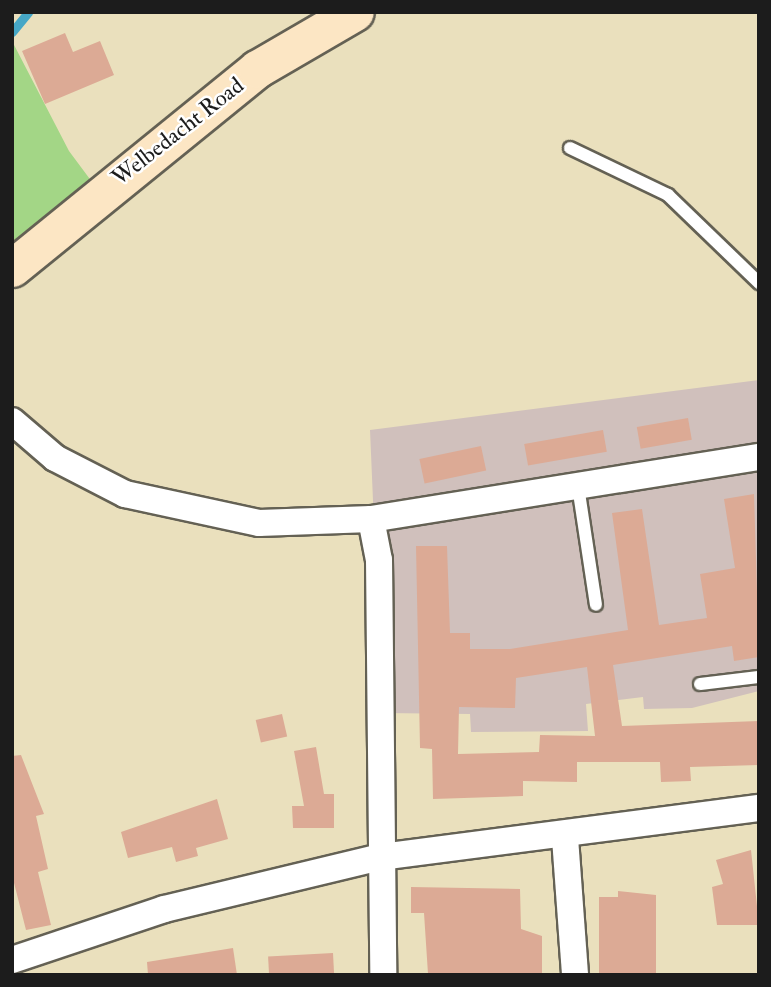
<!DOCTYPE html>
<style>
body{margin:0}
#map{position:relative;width:771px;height:987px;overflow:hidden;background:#eae0bd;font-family:"IM FELL Double Pica",serif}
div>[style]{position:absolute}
.industrial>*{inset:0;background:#d0c0bc}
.green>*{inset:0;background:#a3d686}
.stream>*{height:9px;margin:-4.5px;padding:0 4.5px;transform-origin:4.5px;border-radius:4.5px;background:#46a7c6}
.building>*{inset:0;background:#dcaa95;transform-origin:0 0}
.roads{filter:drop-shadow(2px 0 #646154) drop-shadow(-2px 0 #646154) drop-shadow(0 2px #646154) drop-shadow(0 -2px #646154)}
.lane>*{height:12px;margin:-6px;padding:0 6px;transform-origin:6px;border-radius:6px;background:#fff}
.street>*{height:26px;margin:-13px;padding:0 13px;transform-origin:13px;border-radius:13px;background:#fff}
.secondary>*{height:37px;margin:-18.5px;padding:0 18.5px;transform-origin:18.5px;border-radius:18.5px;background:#fce6c4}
span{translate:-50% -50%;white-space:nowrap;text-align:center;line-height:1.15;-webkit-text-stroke:5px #fff;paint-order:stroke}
.street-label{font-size:23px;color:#1c1c1c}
.frame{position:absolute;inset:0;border:14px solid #1c1c1c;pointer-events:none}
</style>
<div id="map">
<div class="industrial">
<div style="clip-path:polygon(759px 380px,759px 691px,692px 708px,644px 709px,643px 697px,586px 704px,588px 731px,471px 732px,470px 714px,382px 713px,370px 430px)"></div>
</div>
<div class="green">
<div style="clip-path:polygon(12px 41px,69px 151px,98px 190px,12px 261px)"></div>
</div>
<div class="stream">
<div style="left:12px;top:32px;width:26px;rotate:-51deg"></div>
</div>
<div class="building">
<div style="clip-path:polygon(65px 33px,73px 52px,100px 41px,114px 75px,45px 104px,22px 51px)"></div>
<div style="left:688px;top:418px;width:22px;height:52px;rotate:80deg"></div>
<div style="left:603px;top:430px;width:22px;height:80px;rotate:80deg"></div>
<div style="left:481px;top:446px;width:25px;height:63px;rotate:78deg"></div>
<div style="clip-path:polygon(evenodd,754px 494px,759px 657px,734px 661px,732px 646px,613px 665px,622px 726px,759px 721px,759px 765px,690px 767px,691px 781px,661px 782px,660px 762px,577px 762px,577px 782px,523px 781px,523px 796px,433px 799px,432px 749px,420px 748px,416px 546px,447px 546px,450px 633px,470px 633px,470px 649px,510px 649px,628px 630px,612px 513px,642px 509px,659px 625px,707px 618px,700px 574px,735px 568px,724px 499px,754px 494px,587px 667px,595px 736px,540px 735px,539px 752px,458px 754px,459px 707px,515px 708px,516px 678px,587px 667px)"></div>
<div style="left:282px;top:714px;width:23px;height:27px;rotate:77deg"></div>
<div style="clip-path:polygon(316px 747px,324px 794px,334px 794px,334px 828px,293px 828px,292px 806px,304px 806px,294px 751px)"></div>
<div style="clip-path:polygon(21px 755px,44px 814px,36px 816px,48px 869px,38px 872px,51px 925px,26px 930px,12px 875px,12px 756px)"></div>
<div style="clip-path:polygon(217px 799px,228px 839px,196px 848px,198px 856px,176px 862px,172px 847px,128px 858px,121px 832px)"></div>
<div style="clip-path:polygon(751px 850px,759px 925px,717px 925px,712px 887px,723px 884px,716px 860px)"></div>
<div style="clip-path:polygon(411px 887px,520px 889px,521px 929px,542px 936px,542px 975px,428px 974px,424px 913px,411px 913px)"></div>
<div style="clip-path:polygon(618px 891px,656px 895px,656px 975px,599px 975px,599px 897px,618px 897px)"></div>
<div style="clip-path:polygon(233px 948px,237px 975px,148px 975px,147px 962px)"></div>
<div style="left:333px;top:953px;width:22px;height:65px;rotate:87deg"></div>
</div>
<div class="roads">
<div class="lane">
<div style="left:570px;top:148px;width:109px;rotate:25.6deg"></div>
<div style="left:668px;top:195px;width:127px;rotate:44deg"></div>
<div style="left:578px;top:486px;width:120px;rotate:81.4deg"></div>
<div style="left:700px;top:684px;width:59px;rotate:-6.8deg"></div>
</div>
<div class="street">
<div style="left:12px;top:421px;width:57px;rotate:40.7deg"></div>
<div style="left:55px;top:458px;width:79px;rotate:27.2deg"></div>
<div style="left:125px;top:494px;width:137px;rotate:12.2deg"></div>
<div style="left:259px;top:523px;width:112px;rotate:-2deg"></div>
<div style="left:371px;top:519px;width:393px;rotate:-9.1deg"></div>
<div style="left:371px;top:519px;width:42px;rotate:79deg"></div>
<div style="left:379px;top:560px;width:415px;rotate:89.4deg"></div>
<div style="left:565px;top:838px;width:137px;rotate:85.8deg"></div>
<div style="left:12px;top:960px;width:160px;rotate:-18.5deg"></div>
<div style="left:164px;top:909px;width:223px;rotate:-13.5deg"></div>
<div style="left:381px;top:857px;width:381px;rotate:-7.4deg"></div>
</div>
<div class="secondary">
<div style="left:12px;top:268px;width:316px;rotate:-39.1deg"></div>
<div style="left:257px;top:69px;width:113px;rotate:-30.2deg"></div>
</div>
</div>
<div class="street-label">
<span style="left:178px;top:132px;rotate:-38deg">Welbedacht Road</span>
</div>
<div class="frame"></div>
</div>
